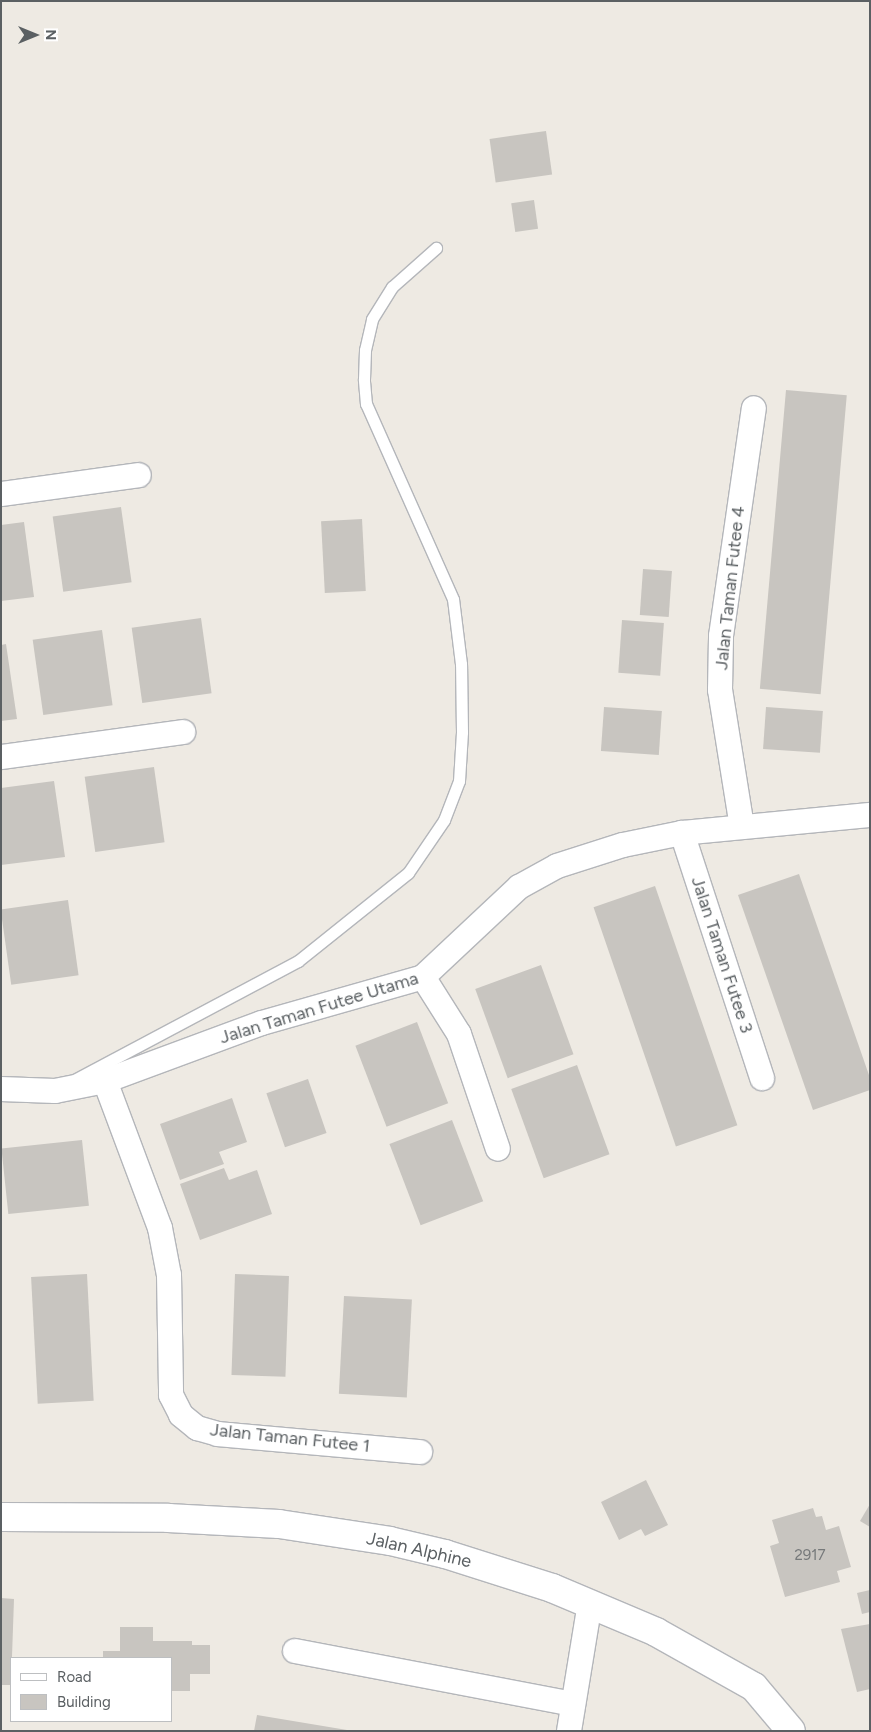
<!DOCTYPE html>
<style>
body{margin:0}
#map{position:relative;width:871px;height:1732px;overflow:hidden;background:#eeeae3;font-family:Figtree,sans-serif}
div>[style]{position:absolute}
.building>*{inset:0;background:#c8c5c0;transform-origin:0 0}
.roads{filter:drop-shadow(1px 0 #b4b6ba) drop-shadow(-1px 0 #b4b6ba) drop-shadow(0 1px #b4b6ba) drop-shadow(0 -1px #b4b6ba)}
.lane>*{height:11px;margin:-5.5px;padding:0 5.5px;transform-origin:5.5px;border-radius:5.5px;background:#fff}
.street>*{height:24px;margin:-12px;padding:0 12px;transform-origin:12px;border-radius:12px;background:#fff}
.secondary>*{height:28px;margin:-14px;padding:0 14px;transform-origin:14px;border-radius:14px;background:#fff}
span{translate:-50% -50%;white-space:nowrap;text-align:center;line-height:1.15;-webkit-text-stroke:4px #fff;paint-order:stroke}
.number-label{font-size:15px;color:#76797a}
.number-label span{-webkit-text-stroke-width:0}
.street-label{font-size:18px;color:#5b6063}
.frame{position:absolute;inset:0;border:2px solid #5b6063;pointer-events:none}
.legend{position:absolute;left:10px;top:1657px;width:162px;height:65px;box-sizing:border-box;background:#fff;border:1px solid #bdbfc1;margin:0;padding:6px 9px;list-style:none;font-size:15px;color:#5b6063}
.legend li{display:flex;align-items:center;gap:10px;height:25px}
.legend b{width:25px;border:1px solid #bdbfc1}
.north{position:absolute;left:10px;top:10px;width:50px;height:50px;-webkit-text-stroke:4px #fff;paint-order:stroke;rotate:90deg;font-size:14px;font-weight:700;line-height:20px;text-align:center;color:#5b6063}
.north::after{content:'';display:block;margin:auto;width:18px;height:22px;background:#5b6063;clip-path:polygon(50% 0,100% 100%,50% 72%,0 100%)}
</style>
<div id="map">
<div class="building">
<div style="left:546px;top:131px;width:44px;height:57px;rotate:82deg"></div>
<div style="left:534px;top:200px;width:29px;height:23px;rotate:82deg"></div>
<div style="left:786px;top:390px;width:61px;height:300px;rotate:5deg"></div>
<div style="left:121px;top:507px;width:76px;height:69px;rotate:82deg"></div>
<div style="left:362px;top:519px;width:72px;height:41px;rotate:87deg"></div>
<div style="clip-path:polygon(24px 522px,34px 597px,1px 601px,1px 525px)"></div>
<div style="left:643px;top:569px;width:29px;height:46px;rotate:4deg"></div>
<div style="left:201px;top:618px;width:76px;height:70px;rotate:82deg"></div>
<div style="left:622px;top:620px;width:42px;height:53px;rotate:4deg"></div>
<div style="left:102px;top:630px;width:76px;height:70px;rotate:82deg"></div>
<div style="clip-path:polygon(6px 644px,17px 719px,1px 721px,1px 645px)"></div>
<div style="left:604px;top:707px;width:58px;height:44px;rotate:4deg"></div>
<div style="left:766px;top:707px;width:57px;height:42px;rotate:4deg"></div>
<div style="left:154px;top:767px;width:76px;height:70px;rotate:82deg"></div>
<div style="clip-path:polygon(54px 781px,65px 857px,1px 865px,1px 788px)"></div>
<div style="clip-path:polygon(799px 874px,870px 1078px,870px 1090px,813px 1110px,738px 895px)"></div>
<div style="left:655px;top:886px;width:253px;height:65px;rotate:71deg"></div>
<div style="left:68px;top:900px;width:76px;height:68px;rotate:82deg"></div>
<div style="left:541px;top:965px;width:95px;height:70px;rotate:70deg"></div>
<div style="left:417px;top:1022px;width:87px;height:66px;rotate:69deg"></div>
<div style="left:577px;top:1065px;width:95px;height:70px;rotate:70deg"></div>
<div style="left:308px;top:1079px;width:57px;height:44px;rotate:71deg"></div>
<div style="clip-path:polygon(232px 1098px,247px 1142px,219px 1152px,224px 1164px,180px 1180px,160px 1124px)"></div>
<div style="left:452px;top:1120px;width:87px;height:67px;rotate:69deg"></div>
<div style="left:82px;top:1140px;width:66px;height:81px;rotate:84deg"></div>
<div style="clip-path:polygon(224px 1168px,229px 1180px,257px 1170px,272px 1214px,200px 1240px,180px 1184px)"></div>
<div style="left:87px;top:1274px;width:127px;height:56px;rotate:87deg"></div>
<div style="left:235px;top:1274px;width:54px;height:101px;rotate:2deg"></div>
<div style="left:344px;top:1296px;width:68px;height:98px;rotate:3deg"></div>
<div style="clip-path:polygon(646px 1480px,668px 1525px,645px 1536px,641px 1529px,619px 1540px,601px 1502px)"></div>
<div style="clip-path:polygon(870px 1504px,870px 1527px,860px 1521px)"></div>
<div style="clip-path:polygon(813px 1508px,816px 1517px,822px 1516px,826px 1530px,839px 1526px,851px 1567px,837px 1571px,840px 1582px,785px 1597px,770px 1546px,779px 1543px,772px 1520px)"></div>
<div style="clip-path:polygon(870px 1590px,870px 1612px,862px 1614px,857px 1593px)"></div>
<div style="clip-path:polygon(1px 1598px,14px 1599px,11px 1685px,1px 1685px)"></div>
<div style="clip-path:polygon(870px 1624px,870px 1689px,857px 1692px,841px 1629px)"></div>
<div style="clip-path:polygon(120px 1627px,153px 1627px,153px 1641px,192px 1641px,192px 1645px,210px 1645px,210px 1674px,190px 1674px,190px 1691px,171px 1691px,171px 1658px,103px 1658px,103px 1651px,120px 1651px)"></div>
<div style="clip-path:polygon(257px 1715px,347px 1730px,347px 1731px,254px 1731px)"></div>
</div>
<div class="roads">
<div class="lane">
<div style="left:76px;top:1079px;width:251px;rotate:-28deg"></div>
<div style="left:298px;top:961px;width:141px;rotate:-38.7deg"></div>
<div style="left:408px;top:873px;width:64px;rotate:-55.8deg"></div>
<div style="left:444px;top:820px;width:42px;rotate:-69deg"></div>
<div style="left:459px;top:781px;width:49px;rotate:-86.5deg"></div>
<div style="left:462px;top:732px;width:68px;rotate:-90.8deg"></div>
<div style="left:461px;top:664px;width:65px;rotate:-97deg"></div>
<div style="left:453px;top:599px;width:214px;rotate:-114deg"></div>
<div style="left:366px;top:404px;width:25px;rotate:-95deg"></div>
<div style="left:364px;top:379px;width:29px;rotate:-88deg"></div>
<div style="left:365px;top:350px;width:32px;rotate:-77deg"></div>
<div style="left:372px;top:319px;width:38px;rotate:-58deg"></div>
<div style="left:392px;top:287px;width:59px;rotate:-41.6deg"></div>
</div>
<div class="street">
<div style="left:1px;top:494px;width:139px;rotate:-7.8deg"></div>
<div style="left:1px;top:757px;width:184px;rotate:-7.8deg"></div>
<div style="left:742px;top:827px;width:139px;rotate:-99.1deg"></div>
<div style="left:720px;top:690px;width:54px;rotate:-88.9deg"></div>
<div style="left:721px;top:636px;width:230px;rotate:-81.8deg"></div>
<div style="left:682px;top:833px;width:258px;rotate:71.9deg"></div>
<div style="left:423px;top:977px;width:67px;rotate:57.7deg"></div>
<div style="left:459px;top:1034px;width:121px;rotate:71.3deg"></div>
<div style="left:105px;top:1081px;width:157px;rotate:69.5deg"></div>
<div style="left:160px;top:1228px;width:48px;rotate:79.2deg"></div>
<div style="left:169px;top:1275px;width:120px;rotate:89deg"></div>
<div style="left:171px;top:1395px;width:22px;rotate:63deg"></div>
<div style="left:181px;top:1415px;width:21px;rotate:39deg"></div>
<div style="left:197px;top:1428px;width:22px;rotate:16deg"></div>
<div style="left:218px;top:1434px;width:203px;rotate:5.1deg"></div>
<div style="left:1px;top:1089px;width:54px;rotate:2.1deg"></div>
<div style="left:55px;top:1091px;width:51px;rotate:-11.3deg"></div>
<div style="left:105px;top:1081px;width:167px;rotate:-20.3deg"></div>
<div style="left:262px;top:1023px;width:167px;rotate:-15.9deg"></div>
<div style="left:423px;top:977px;width:132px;rotate:-43.2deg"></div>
<div style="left:519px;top:887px;width:43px;rotate:-28.9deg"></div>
<div style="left:557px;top:866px;width:69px;rotate:-17.7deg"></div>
<div style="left:623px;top:845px;width:60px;rotate:-11.5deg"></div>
<div style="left:682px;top:833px;width:189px;rotate:-5.5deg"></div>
<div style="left:295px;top:1651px;width:283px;rotate:10.8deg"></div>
<div style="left:569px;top:1731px;width:130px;rotate:-80.7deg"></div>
</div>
<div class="secondary">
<div style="left:1px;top:1517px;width:167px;rotate:0.3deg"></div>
<div style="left:168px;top:1518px;width:111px;rotate:3.1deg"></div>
<div style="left:279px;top:1524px;width:112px;rotate:8.7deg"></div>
<div style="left:390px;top:1541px;width:57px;rotate:13.3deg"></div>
<div style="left:445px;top:1554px;width:112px;rotate:17.6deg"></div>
<div style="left:552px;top:1588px;width:113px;rotate:22.9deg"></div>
<div style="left:656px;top:1632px;width:112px;rotate:29.3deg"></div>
<div style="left:754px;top:1687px;width:57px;rotate:49.9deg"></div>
</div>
</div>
<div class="number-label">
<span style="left:810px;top:1556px">2917</span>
</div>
<div class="street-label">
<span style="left:730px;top:588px;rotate:-84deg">Jalan Taman Futee 4</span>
<span style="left:722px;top:955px;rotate:72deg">Jalan Taman Futee 3</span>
<span style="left:319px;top:1008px;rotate:-17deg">Jalan Taman Futee Utama</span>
<span style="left:290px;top:1438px;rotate:6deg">Jalan Taman Futee 1</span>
<span style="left:419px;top:1550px;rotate:13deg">Jalan Alphine</span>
</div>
<div class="frame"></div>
<ul class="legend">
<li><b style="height:6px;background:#fff"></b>Road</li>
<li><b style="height:14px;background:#c8c5c0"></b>Building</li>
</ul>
<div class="north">N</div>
</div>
